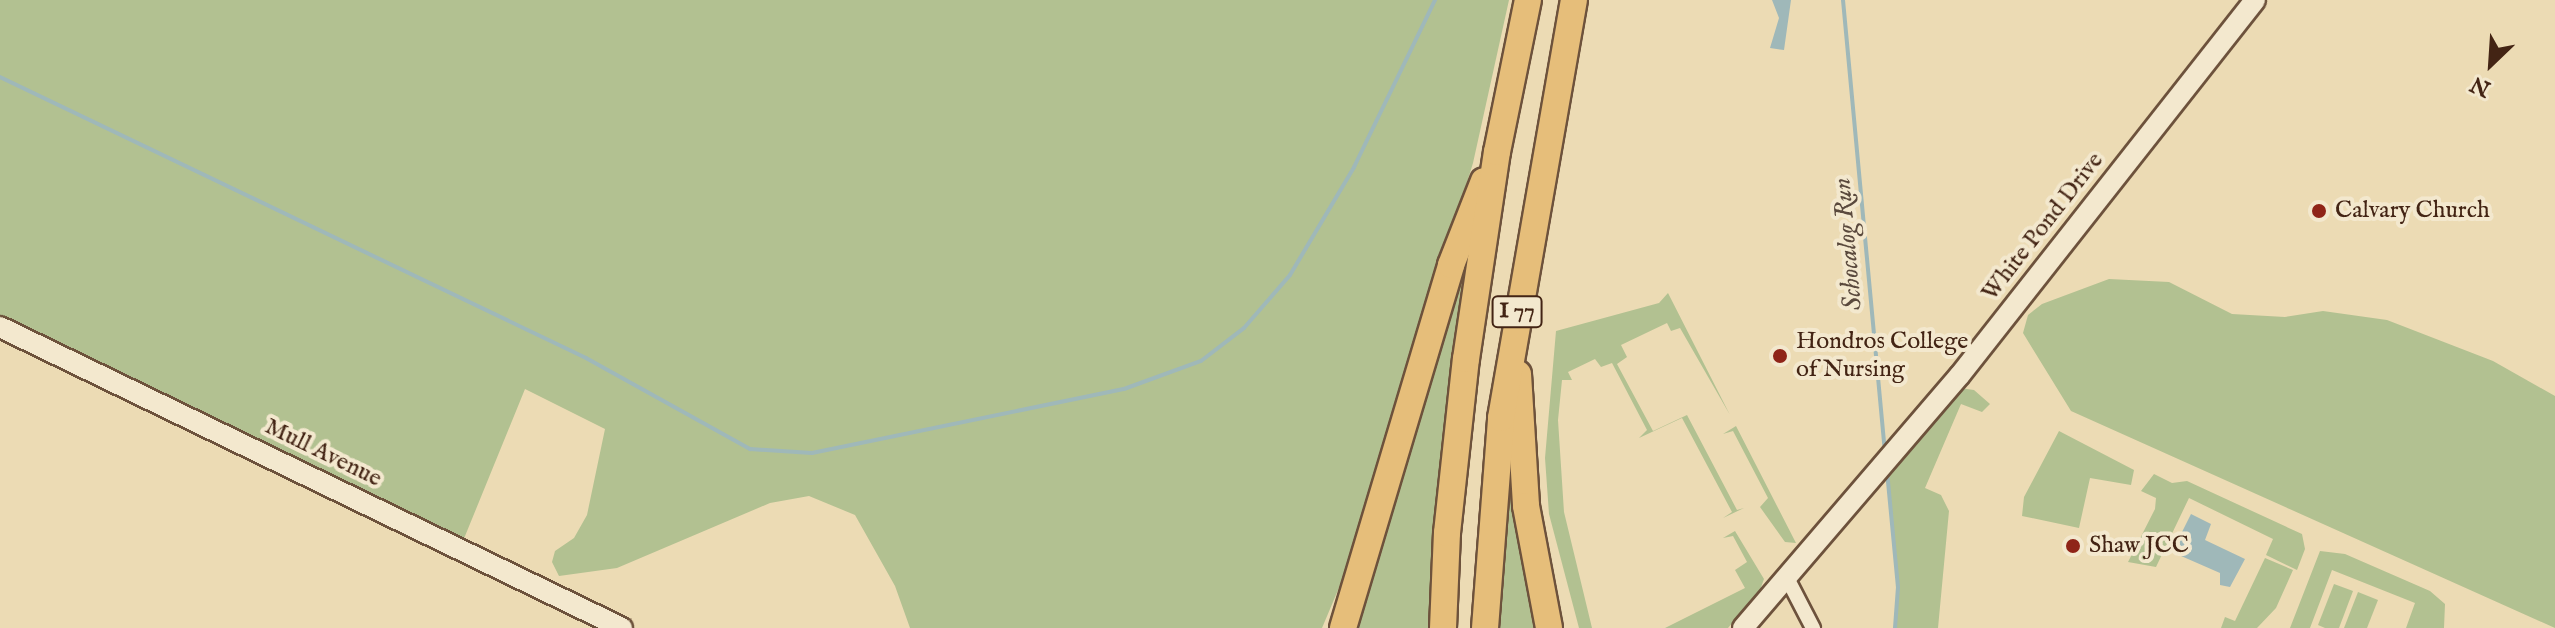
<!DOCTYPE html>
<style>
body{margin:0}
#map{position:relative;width:2555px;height:628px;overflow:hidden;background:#ecdbb4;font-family:"IM FELL English",serif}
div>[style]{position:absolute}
.green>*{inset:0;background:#b2c191}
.water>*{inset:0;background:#9fb8b9}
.stream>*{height:4px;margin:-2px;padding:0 2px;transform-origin:2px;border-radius:2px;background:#9fb8b9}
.roads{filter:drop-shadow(2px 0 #6d523c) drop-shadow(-2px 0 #6d523c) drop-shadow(0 2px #6d523c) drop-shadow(0 -2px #6d523c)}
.street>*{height:14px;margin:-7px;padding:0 7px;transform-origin:7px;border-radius:7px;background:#f3e8ce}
.secondary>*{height:20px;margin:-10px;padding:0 10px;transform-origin:10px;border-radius:10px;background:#f3e8ce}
.highway>*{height:26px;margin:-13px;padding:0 13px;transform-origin:13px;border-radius:13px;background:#e6be7a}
.dots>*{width:22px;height:22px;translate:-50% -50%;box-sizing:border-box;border:4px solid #f3e8ce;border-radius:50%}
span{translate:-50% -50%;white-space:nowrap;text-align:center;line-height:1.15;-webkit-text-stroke:8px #f3e8ce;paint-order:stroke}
.shield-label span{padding:2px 6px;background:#f3e8ce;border:2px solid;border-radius:6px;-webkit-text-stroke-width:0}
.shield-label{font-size:22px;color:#432414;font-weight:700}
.poi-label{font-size:24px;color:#432414}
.left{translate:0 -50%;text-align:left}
.street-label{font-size:24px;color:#432414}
.water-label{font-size:26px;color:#5a493d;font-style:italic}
.north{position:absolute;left:2451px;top:24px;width:80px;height:80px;-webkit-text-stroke:6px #f3e8ce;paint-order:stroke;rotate:205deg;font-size:22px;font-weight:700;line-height:32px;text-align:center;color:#432414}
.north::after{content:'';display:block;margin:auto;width:28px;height:36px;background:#432414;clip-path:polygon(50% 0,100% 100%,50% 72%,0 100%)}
</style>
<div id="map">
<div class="green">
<div style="clip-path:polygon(0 0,1509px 0,1473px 163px,1349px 564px,1322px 628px,910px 628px,895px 586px,855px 515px,809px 496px,770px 503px,617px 568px,559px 576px,552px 562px,555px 551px,574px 538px,587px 515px,605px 429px,525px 389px,463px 541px,0 320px)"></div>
<div style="clip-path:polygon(1467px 262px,1437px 496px,1429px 628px,1352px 628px,1459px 270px)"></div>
<div style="clip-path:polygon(2109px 279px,2169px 282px,2232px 314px,2285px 317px,2323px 311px,2387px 320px,2493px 361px,2555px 396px,2555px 628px,2071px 411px,2023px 333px,2028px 315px,2042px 304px)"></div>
<div style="clip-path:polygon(1668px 293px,1730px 415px,1680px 328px,1671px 331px,1667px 323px,1621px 345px,1627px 357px,1617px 364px,1653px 431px,1687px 415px,1737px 510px,1744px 508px,1723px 518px,1732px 512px,1682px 418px,1639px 438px,1647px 430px,1612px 363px,1601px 367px,1595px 359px,1568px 372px,1572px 380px,1562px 380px,1558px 420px,1564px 512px,1592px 628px,1579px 628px,1549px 514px,1545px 458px,1556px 331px,1659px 303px)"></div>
<div style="clip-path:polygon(1960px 388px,1974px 390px,1990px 404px,1982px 412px,1961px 404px,1925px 488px,1941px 495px,1949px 511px,1938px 628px,1895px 628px,1898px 587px,1887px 475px)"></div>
<div style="clip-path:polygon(1512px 422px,1541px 628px,1497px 628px)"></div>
<div style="clip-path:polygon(1736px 426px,1796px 543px,1785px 542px,1760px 507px,1768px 498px,1733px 431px,1723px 434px)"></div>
<div style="clip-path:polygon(2059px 431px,2134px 470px,2131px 485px,2090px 478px,2079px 528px,2022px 516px,2024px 497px)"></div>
<div style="clip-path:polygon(2154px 474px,2172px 483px,2187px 481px,2302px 534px,2305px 549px,2297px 570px,2266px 555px,2273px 539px,2189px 498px,2156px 567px,2128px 562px,2155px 509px,2156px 498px,2141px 491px)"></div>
<div style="clip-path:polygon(1735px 531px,1764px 579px,1760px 590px,1728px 628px,1665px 628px,1745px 588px,1735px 570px,1747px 562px,1733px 536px,1723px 538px)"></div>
<div style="clip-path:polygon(2320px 551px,2345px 554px,2430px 591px,2445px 604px,2444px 628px,2406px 628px,2415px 603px,2332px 570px,2310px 628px,2290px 628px)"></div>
<div style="clip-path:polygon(2265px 558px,2293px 570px,2276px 608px,2257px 628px,2221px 628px,2225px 617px,2235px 621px)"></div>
<div style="clip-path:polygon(2334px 584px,2353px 591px,2339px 628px,2325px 628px,2318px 625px)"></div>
<div style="clip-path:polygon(2358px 592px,2378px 600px,2367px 628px,2344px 628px)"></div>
</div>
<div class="water">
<div style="clip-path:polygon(1772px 0,1791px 0,1784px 50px,1770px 48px,1779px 18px)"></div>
<div style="clip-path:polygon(2191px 514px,2211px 524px,2205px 540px,2245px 559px,2230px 587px,2220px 585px,2220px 573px,2172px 552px)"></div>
</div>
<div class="stream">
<div style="left:1843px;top:0;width:452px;rotate:84.7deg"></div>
<div style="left:0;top:77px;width:650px;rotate:25.62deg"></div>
<div style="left:586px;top:358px;width:188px;rotate:29deg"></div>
<div style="left:750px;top:449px;width:62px;rotate:3.7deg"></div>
<div style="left:812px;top:453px;width:318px;rotate:-11.6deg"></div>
<div style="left:1124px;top:389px;width:82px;rotate:-20deg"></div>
<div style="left:1201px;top:361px;width:54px;rotate:-37.5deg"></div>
<div style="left:1244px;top:328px;width:70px;rotate:-49deg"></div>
<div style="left:1290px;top:275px;width:126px;rotate:-59.3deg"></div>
<div style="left:1354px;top:167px;width:186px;rotate:-64.1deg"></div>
<div style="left:1887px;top:471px;width:117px;rotate:84.6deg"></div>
<div style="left:1898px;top:587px;width:41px;rotate:94.2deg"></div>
</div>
<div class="roads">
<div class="street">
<div style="left:1786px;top:576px;width:59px;rotate:62.6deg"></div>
</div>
<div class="secondary">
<div style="left:0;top:327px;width:691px;rotate:25.82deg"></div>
<div style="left:1743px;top:628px;width:333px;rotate:-49.4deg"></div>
<div style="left:1960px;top:375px;width:477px;rotate:-51.8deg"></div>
</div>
<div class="highway">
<div style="left:1518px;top:374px;width:132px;rotate:86.5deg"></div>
<div style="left:1526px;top:506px;width:124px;rotate:79.3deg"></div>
<div style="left:1343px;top:628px;width:379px;rotate:-73.4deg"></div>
<div style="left:1451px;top:265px;width:90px;rotate:-68.6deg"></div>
<div style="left:1443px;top:628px;width:95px;rotate:-87.6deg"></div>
<div style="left:1447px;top:533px;width:175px;rotate:-83.8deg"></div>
<div style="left:1466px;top:359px;width:209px;rotate:-81.5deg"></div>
<div style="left:1497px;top:152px;width:155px;rotate:-78.5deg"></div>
<div style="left:1485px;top:628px;width:211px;rotate:-85.6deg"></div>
<div style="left:1501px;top:418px;width:424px;rotate:-80.1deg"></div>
</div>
</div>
<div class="dots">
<div style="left:2319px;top:211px;background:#8f2418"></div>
<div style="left:1780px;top:356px;background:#8f2418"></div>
<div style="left:2073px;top:546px;background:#8f2418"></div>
</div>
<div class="shield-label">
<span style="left:1517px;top:312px">I 77</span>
</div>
<div class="poi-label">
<span class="left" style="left:2335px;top:211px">Calvary Church</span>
<span class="left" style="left:1796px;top:356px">Hondros College<br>of Nursing</span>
<span class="left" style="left:2089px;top:546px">Shaw JCC</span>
</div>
<div class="street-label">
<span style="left:2043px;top:227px;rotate:-52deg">White Pond Drive</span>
<span style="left:323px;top:453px;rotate:26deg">Mull Avenue</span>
</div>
<div class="water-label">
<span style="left:1848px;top:244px;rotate:-95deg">Schocalog Run</span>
</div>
<div class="north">N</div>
</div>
